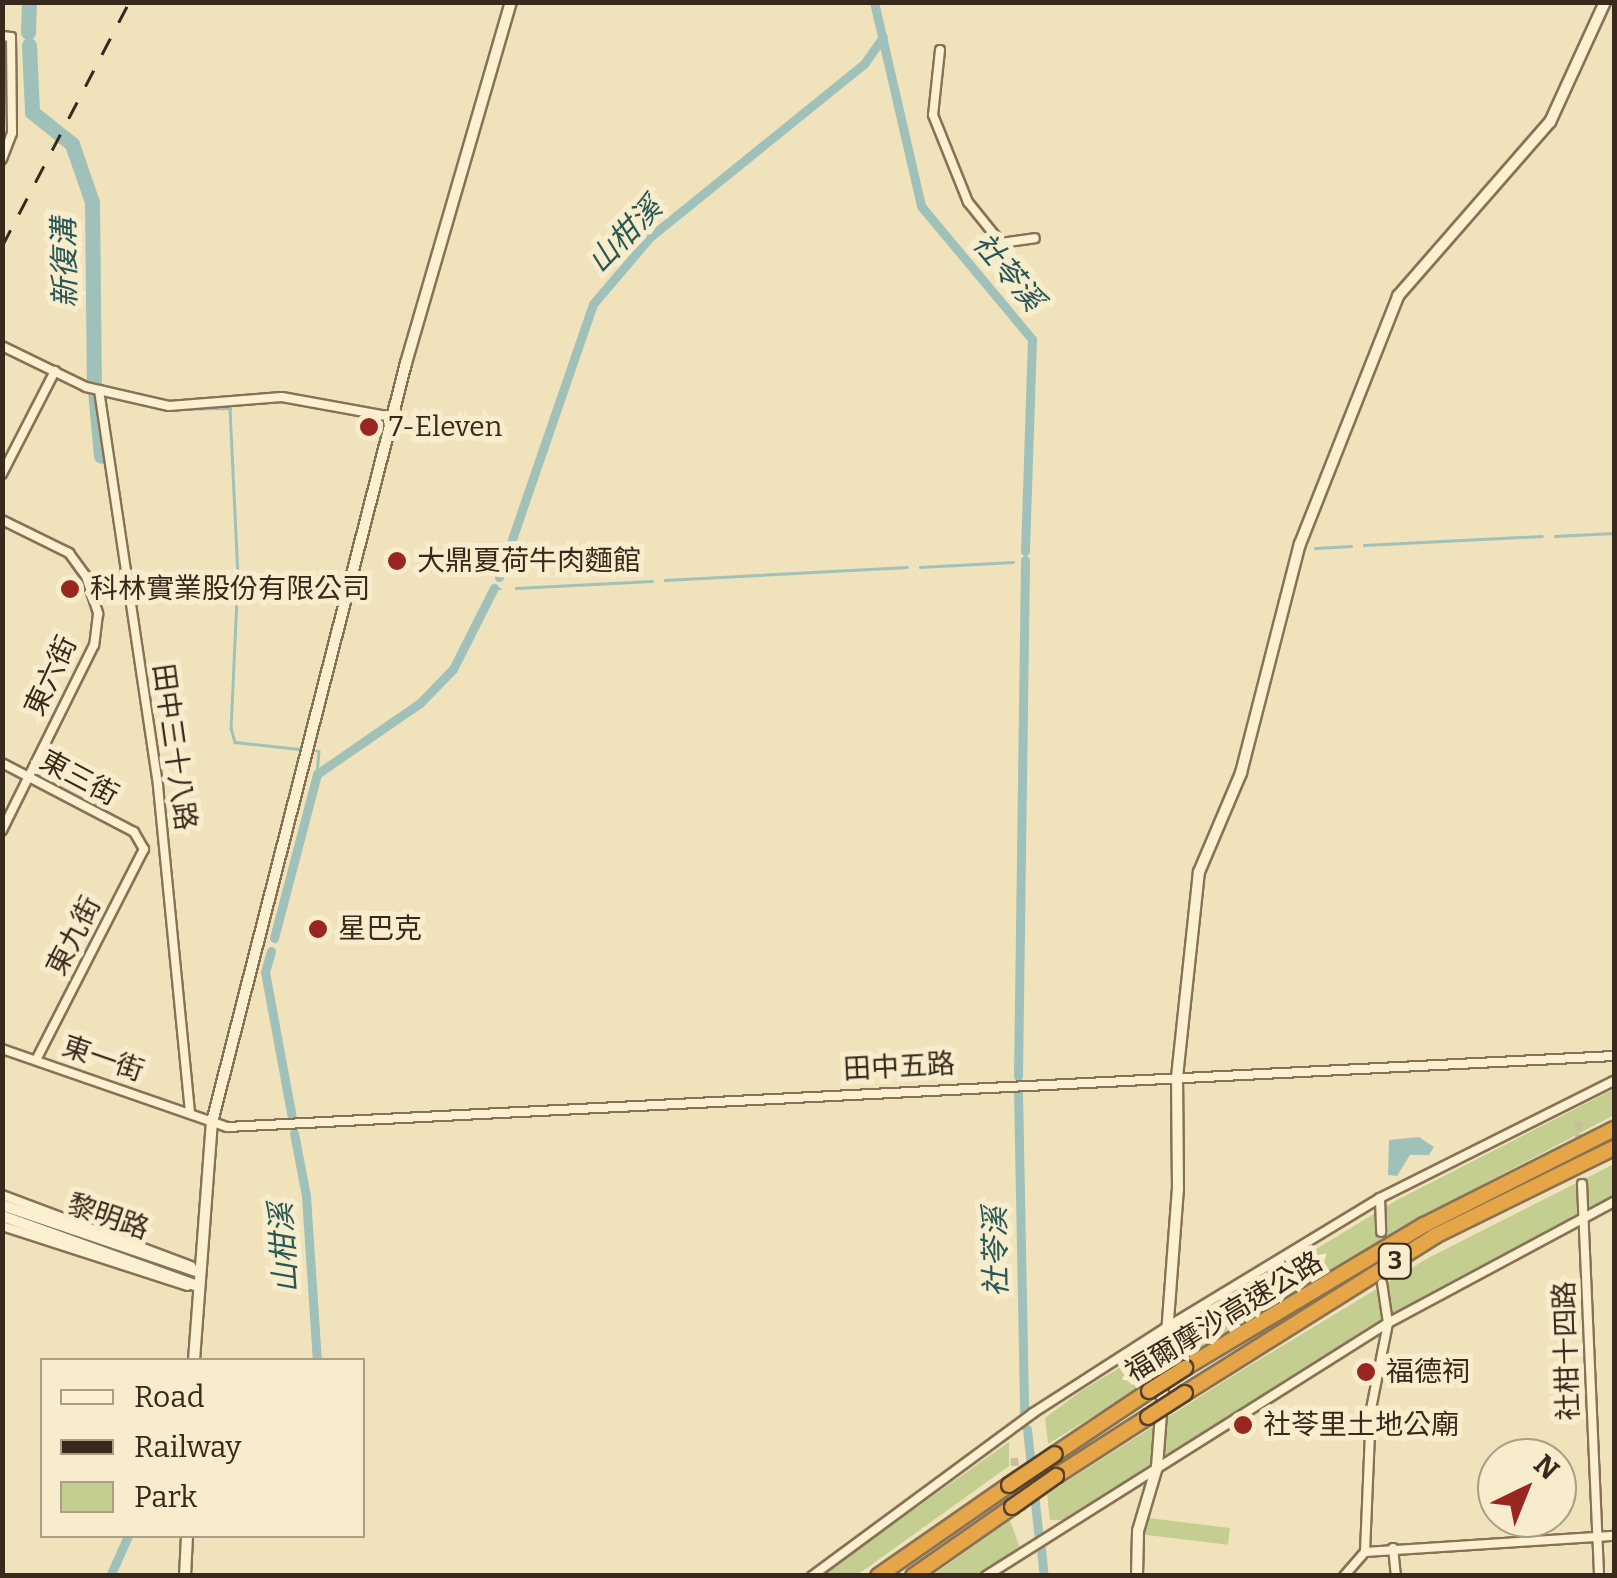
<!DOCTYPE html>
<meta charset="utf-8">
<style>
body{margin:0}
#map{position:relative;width:1617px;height:1578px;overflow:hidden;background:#f0e3bc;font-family:Bitter,"Noto Sans TC",serif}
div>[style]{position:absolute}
.green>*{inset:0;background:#c4ce90;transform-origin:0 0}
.water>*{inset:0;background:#a0c1b9}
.stream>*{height:2.5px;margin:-1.25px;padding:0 1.25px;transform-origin:1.25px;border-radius:1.25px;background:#a0c1b9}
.canal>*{height:9px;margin:-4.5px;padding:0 4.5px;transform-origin:4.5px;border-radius:4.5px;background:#a0c1b9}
.river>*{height:15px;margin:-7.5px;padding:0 7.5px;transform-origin:7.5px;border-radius:7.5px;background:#a0c1b9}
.street-tunnel>*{height:8px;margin-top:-4px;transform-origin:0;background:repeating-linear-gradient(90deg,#cbbe9c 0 8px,transparent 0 12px)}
.roads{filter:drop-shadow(2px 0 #887255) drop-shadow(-2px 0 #887255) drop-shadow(0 2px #887255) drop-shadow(0 -2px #887255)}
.street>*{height:8px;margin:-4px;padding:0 4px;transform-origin:4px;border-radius:4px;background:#fbf0d0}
.secondary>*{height:10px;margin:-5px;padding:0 5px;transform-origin:5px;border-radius:5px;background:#fbf0d0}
.highway>*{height:14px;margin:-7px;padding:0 7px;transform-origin:7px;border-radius:7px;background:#e6a647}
.rail>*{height:2.5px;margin-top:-1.25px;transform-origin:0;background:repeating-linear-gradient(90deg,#37291b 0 18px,transparent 0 36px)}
.bridges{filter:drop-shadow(2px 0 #55402a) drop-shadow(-2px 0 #55402a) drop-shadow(0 2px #55402a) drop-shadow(0 -2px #55402a)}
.highway-bridge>*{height:14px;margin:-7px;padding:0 7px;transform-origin:7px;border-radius:7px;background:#e6a647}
.dots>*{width:28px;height:28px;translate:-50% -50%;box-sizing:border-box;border:5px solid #f7eccc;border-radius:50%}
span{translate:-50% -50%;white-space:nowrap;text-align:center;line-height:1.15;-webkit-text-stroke:10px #f7eccc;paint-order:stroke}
.shield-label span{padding:2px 8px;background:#f7eccc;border:2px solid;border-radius:8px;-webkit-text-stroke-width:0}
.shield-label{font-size:25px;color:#37291b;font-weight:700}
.poi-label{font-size:28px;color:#37291b}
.left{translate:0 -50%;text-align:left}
.street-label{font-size:28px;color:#37291b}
.water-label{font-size:30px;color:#295756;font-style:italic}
.frame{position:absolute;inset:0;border:5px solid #37291b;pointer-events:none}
.legend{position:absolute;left:40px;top:1358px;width:325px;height:180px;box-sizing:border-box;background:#f7eccc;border:2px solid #aa9e85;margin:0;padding:12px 18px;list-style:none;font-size:30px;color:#37291b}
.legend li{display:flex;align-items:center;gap:20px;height:50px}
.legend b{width:50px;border:2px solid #aa9e85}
.north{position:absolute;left:1477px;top:1438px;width:100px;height:100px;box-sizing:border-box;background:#f7eccc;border:2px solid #aa9e85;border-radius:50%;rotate:43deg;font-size:28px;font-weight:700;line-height:40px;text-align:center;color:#37291b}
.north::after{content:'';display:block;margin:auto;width:35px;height:45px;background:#9a2622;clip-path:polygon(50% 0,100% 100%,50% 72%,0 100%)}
</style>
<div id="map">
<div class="green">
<div style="clip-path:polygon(1614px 1089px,1614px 1115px,1395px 1231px,1048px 1444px,1045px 1418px,1081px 1391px,1397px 1200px)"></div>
<div style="clip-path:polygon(1614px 1164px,1614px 1195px,1383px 1319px,1065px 1520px,1050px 1520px,1047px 1494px,1234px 1375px,1428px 1258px)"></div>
<div style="clip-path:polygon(1009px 1442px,1009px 1466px,867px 1568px,856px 1575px,821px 1575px)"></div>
<div style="clip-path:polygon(1010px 1520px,1020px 1548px,978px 1575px,933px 1575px)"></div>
<div style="left:1230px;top:1528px;width:17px;height:92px;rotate:97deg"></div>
</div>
<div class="water">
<div style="clip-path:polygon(1419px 1137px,1434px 1147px,1429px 1155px,1410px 1155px,1397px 1176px,1388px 1175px,1389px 1140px)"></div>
</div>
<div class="stream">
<div style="left:167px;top:409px;width:63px;rotate:-0.9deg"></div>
<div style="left:230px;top:408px;width:168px;rotate:87.3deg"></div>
<div style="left:238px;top:576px;width:152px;rotate:92.6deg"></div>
<div style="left:231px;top:728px;width:15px;rotate:74deg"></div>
<div style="left:235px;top:742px;width:64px;rotate:6.2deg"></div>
<div style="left:1555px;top:536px;width:59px;rotate:-2.9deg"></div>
<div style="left:1364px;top:545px;width:178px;rotate:-2.9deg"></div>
<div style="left:1315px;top:548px;width:36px;rotate:-3deg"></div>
<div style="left:1024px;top:561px;width:1px"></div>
<div style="left:920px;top:567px;width:93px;rotate:-3.1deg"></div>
<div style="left:665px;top:580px;width:242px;rotate:-3.1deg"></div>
<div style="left:516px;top:588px;width:136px;rotate:-2.9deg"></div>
<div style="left:494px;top:589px;width:7px"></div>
<div style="left:314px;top:751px;width:5px"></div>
<div style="left:319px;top:751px;width:23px;rotate:95deg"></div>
</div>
<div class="canal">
<div style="left:874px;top:2px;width:209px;rotate:77deg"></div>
<div style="left:921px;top:206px;width:173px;rotate:50.2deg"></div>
<div style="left:1032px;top:339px;width:212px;rotate:91.9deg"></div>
<div style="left:499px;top:577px;width:289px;rotate:-71deg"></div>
<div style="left:593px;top:304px;width:88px;rotate:-49.6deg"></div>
<div style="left:650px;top:237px;width:275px;rotate:-39deg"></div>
<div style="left:864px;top:64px;width:33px;rotate:-55deg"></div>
<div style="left:274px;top:938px;width:170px;rotate:-75.3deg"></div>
<div style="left:317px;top:774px;width:125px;rotate:-34.6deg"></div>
<div style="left:420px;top:703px;width:47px;rotate:-45.9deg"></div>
<div style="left:453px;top:669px;width:91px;rotate:-63.2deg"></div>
<div style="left:271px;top:951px;width:22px;rotate:106deg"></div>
<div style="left:265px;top:972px;width:148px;rotate:79.5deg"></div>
<div style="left:1018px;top:1076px;width:516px;rotate:-89.22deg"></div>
<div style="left:1018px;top:1091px;width:321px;rotate:88.9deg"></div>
<div style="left:294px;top:1133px;width:64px;rotate:79.2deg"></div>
<div style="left:306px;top:1196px;width:164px;rotate:86.2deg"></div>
<div style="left:1027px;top:1429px;width:111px;rotate:83.8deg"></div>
<div style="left:1041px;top:1549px;width:27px;rotate:84deg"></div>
<div style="left:110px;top:1576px;width:44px;rotate:-65.8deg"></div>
</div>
<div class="river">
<div style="left:28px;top:32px;width:30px;rotate:-88deg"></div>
<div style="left:29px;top:45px;width:67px;rotate:87.4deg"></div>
<div style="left:32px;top:112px;width:51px;rotate:38.7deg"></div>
<div style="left:72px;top:144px;width:61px;rotate:71deg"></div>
<div style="left:92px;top:202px;width:180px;rotate:89.4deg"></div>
<div style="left:95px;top:391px;width:65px;rotate:84.7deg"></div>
</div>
<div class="street-tunnel">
<div style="left:1578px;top:1122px;width:26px;rotate:86deg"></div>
<div style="left:1014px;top:1458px;width:54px;rotate:81.4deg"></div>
</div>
<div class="roads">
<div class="street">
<div style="left:2px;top:36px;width:9px;rotate:6deg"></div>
<div style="left:11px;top:37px;width:96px;rotate:89.4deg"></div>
<div style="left:12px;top:133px;width:28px;rotate:111deg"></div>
<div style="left:940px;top:50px;width:65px;rotate:96.1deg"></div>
<div style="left:933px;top:115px;width:94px;rotate:68.1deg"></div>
<div style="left:968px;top:202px;width:53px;rotate:51.2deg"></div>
<div style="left:1001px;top:243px;width:34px;rotate:-8deg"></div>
<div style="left:2px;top:346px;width:93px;rotate:26deg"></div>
<div style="left:86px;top:387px;width:85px;rotate:12.9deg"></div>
<div style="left:169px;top:406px;width:113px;rotate:-4.6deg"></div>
<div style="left:282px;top:397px;width:112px;rotate:10.3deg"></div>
<div style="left:99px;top:390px;width:400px;rotate:81.5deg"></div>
<div style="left:158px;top:786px;width:328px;rotate:84.4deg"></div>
<div style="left:2px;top:474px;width:116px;rotate:-62.8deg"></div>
<div style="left:2px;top:520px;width:75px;rotate:26.2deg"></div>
<div style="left:69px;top:553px;width:29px;rotate:54deg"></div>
<div style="left:86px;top:576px;width:40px;rotate:72deg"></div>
<div style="left:98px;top:614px;width:31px;rotate:97deg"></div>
<div style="left:94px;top:645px;width:207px;rotate:116.4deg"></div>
<div style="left:2px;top:763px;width:149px;rotate:27.6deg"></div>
<div style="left:134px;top:832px;width:20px;rotate:60deg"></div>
<div style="left:144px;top:849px;width:237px;rotate:117.1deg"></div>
<div style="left:2px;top:1049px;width:238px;rotate:19.1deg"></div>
<div style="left:227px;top:1127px;width:1389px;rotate:-2.93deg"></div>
<div style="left:1582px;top:1184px;width:392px;rotate:87.5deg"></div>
<div style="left:2px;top:1195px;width:202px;rotate:20.6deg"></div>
<div style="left:1380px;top:1198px;width:34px;rotate:88deg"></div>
<div style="left:2px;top:1226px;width:195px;rotate:17.9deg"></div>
<div style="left:1393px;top:1548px;width:28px;rotate:84deg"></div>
<div style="left:1365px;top:1552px;width:143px;rotate:-87.6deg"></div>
<div style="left:1371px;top:1409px;width:88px;rotate:-78.8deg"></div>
<div style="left:1388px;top:1323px;width:40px;rotate:-98.5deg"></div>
<div style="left:812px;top:1576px;width:275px;rotate:-36.4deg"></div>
<div style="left:1033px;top:1413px;width:159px;rotate:-32.7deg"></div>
<div style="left:1167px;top:1327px;width:249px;rotate:-31.2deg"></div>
<div style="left:1380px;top:1198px;width:262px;rotate:-26.6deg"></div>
<div style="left:986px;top:1576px;width:475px;rotate:-32.2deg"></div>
<div style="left:1388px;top:1323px;width:256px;rotate:-28.2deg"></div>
<div style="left:1344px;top:1576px;width:32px;rotate:-49deg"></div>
<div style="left:1365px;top:1552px;width:250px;rotate:-3.7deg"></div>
</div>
<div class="secondary">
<div style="left:2px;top:1205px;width:208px;rotate:18.8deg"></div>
<div style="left:2px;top:1216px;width:207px;rotate:19.7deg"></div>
<div style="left:194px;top:1360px;width:239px;rotate:-85.7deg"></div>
<div style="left:212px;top:1122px;width:783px;rotate:-75.66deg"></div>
<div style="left:406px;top:363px;width:376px;rotate:-73.8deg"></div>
<div style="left:185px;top:1576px;width:40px;rotate:-87.1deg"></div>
<div style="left:1137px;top:1576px;width:45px;rotate:-88.7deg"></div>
<div style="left:1138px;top:1531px;width:67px;rotate:-73.5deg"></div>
<div style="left:1157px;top:1467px;width:279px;rotate:-85.7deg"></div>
<div style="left:1178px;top:1189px;width:112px;rotate:-90.5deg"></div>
<div style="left:1177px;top:1077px;width:206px;rotate:-83.9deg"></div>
<div style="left:1199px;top:872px;width:108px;rotate:-67deg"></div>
<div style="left:1241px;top:773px;width:236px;rotate:-75.6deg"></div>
<div style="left:1300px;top:544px;width:267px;rotate:-68.4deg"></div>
<div style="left:1398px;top:296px;width:231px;rotate:-48.9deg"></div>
<div style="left:1550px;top:122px;width:132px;rotate:-65.4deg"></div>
</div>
<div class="highway">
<div style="left:1185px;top:1368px;width:279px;rotate:-30.9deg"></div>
<div style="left:1424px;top:1225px;width:213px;rotate:-26.8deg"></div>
<div style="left:1185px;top:1393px;width:295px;rotate:-32.1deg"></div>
<div style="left:1435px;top:1236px;width:199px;rotate:-26.2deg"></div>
<div style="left:1055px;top:1454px;width:113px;rotate:-33.8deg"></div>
<div style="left:1056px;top:1476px;width:109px;rotate:-32.7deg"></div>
<div style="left:878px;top:1576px;width:160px;rotate:-34.8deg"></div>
<div style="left:913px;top:1576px;width:121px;rotate:-34.9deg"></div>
</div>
</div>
<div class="rail">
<div style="left:2px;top:246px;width:275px;rotate:-62.5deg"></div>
</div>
<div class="bridges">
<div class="highway-bridge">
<div style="left:1149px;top:1391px;width:43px;rotate:-32.6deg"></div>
<div style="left:1148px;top:1417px;width:44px;rotate:-33deg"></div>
<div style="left:1009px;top:1485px;width:55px;rotate:-34deg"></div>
<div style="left:1012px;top:1507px;width:54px;rotate:-35.2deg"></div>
</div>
</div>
<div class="dots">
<div style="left:369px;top:427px;background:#9a2622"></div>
<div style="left:397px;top:561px;background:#9a2622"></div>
<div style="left:70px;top:589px;background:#9a2622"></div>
<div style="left:318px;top:929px;background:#9a2622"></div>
<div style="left:1366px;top:1372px;background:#9a2622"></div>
<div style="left:1243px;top:1425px;background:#9a2622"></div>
</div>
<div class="shield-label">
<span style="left:1395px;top:1261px">3</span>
</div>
<div class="poi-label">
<span class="left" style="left:389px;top:427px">7-Eleven</span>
<span class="left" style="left:417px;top:561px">大鼎夏荷牛肉麵館</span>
<span class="left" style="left:90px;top:589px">科林實業股份有限公司</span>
<span class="left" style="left:338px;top:929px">星巴克</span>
<span class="left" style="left:1386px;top:1372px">福德祠</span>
<span class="left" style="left:1263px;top:1425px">社苓里土地公廟</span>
</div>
<div class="street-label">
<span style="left:51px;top:676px;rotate:-65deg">東六街</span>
<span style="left:174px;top:747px;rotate:82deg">田中三十八路</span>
<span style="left:79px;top:778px;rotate:28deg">東三街</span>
<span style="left:74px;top:936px;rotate:-63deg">東九街</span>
<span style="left:103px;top:1059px;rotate:19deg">東一街</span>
<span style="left:899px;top:1067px;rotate:-3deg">田中五路</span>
<span style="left:108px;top:1217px;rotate:19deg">黎明路</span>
<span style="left:1224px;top:1317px;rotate:-31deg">福爾摩沙高速公路</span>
<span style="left:1567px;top:1351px;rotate:-92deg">社柑十四路</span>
</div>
<div class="water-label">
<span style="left:625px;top:235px;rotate:-46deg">山柑溪</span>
<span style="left:65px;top:263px;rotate:-91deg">新復溝</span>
<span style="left:1008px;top:272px;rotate:50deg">社苓溪</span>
<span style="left:284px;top:1248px;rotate:-94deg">山柑溪</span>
<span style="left:996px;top:1252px;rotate:-91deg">社苓溪</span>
</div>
<div class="frame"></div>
<ul class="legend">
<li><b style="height:12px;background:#fbf0d0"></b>Road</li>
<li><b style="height:12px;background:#37291b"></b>Railway</li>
<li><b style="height:28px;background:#c4ce90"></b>Park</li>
</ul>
<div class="north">N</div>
</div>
